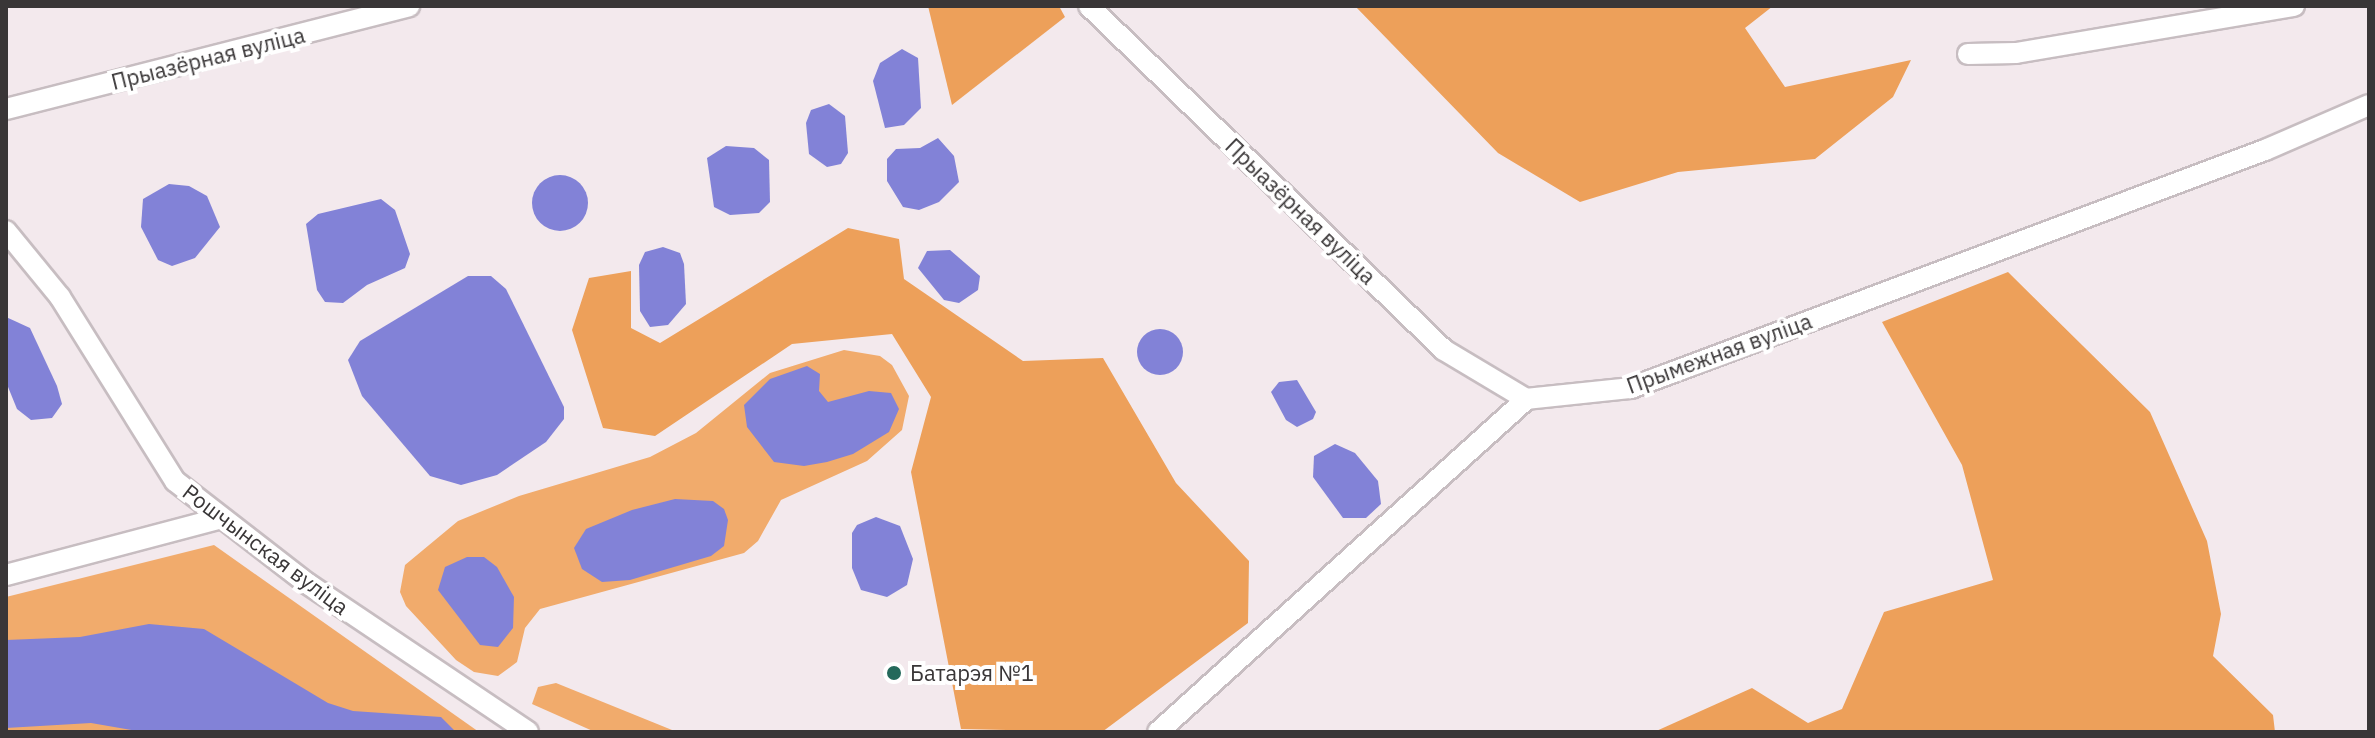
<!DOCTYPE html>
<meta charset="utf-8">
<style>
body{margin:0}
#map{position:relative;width:2375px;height:738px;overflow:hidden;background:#f3e9ed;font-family:"IBM Plex Sans",sans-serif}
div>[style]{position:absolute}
.green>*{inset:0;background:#f1ab6c}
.forest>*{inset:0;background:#eda05a}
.water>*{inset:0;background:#8282d7}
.round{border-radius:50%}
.roads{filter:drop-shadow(2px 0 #c7bdc1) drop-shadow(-2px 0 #c7bdc1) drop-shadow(0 2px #c7bdc1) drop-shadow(0 -2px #c7bdc1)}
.street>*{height:20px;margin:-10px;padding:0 10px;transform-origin:10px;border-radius:10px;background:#fff}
.dots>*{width:22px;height:22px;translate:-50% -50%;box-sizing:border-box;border:4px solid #fff;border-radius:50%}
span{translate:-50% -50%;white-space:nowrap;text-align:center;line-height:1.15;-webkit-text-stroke:8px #fff;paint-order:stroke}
.street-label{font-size:22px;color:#393637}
.poi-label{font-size:22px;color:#393637}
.left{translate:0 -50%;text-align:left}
.frame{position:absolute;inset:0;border:8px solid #393637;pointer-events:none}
</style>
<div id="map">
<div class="green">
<div style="clip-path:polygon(844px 350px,880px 356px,892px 365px,909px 396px,902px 430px,867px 461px,781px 500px,758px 541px,744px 553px,540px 609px,525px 628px,517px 662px,498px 676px,474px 672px,456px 660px,406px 606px,400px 592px,405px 565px,458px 521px,519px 496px,650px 457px,696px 433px,770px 373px)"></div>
<div style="clip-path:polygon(214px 545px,479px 732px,6px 732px,6px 597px)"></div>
<div style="clip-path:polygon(556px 683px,677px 732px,595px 732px,532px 704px,538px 687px)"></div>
</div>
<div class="forest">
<div style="clip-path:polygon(928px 6px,1059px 6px,1065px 17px,952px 105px)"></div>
<div style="clip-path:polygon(1355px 6px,1773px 6px,1745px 28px,1785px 87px,1911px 60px,1893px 97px,1815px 159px,1678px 172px,1580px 202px,1498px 153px)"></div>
<div style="clip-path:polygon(848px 228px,899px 239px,904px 279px,1023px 361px,1103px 358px,1176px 483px,1249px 561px,1248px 623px,1102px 732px,961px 729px,911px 472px,931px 397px,892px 334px,792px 344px,655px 436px,603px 428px,572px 330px,589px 278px,631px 271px,631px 328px,660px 343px)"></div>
<div style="clip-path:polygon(2008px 272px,2150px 412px,2207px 541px,2221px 614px,2213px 656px,2273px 715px,2275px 732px,1654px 732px,1752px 688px,1808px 723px,1842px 709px,1884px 612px,1993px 580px,1962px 465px,1882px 322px)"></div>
</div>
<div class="water">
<div style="clip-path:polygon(902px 49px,918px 58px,921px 108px,904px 125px,885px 128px,873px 81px,880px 63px)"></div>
<div style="clip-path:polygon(829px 104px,845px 116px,848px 153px,841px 164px,827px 167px,809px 154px,806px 123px,811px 110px)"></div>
<div style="clip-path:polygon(938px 138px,954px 156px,959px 182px,939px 202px,919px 210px,903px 207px,887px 181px,887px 159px,896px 149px,920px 148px)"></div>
<div style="clip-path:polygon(726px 146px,754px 148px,769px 160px,770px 202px,759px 213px,730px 215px,714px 207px,707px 158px)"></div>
<div class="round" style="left:532px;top:175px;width:56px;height:56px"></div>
<div style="clip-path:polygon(169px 184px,189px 186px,207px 196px,220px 227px,195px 258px,172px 266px,158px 260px,141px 227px,143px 199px)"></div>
<div style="clip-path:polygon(381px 199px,395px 210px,410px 254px,405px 268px,367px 285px,343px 303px,325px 302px,317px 290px,306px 224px,318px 214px)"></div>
<div style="clip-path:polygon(663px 247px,680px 253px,684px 264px,686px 304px,668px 325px,650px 327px,640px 311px,639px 265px,645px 252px)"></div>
<div style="clip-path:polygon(950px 250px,980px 276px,978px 290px,959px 303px,944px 300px,918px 268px,927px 251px)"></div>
<div style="clip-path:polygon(468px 276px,491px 276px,506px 289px,564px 407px,564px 419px,546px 442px,497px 475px,461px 485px,430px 476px,362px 396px,348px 360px,360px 341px)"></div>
<div style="clip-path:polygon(6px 317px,30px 328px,57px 386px,62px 404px,52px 418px,31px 420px,17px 409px,6px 382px)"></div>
<div class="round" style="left:1137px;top:329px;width:46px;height:46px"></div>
<div style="clip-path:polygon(807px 366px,820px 374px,819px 391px,828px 402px,869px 391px,891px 393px,899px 409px,889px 432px,853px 454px,827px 462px,804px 466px,774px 462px,747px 427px,744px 405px,770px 379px)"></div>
<div style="clip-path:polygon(1297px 380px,1316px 412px,1313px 419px,1297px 427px,1286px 420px,1271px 392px,1279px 382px)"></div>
<div style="clip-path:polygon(1335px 444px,1355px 453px,1378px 481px,1381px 504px,1366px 518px,1343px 518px,1313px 477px,1314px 456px)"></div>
<div style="clip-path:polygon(675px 499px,713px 501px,724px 509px,728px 520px,724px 546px,711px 556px,630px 580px,602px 582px,582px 569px,574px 548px,586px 529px,632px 510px)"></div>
<div style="clip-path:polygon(876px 517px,900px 526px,913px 559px,907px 585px,887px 597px,861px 590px,852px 568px,852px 533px,857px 525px)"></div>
<div style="clip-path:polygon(467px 557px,484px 557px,497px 567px,514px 597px,513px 628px,498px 647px,480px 645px,438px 590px,445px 567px)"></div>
<div style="clip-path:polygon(149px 624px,204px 629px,328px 703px,353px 711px,441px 717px,456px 732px,143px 732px,91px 723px,6px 728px,6px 640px,80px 637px)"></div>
</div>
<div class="roads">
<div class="street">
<div style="left:1089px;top:6px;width:494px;rotate:44.1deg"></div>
<div style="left:1444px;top:350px;width:96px;rotate:30.9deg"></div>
<div style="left:1968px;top:54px;width:48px;rotate:-1.2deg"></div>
<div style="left:2016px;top:53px;width:282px;rotate:-9.6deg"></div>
<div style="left:6px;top:109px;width:416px;rotate:-14.3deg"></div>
<div style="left:6px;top:231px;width:85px;rotate:50.7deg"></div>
<div style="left:60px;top:297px;width:217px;rotate:58deg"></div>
<div style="left:175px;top:481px;width:168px;rotate:37.8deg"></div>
<div style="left:308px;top:584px;width:265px;rotate:33.9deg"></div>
<div style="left:6px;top:575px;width:223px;rotate:-14.8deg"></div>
<div style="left:1158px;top:732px;width:496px;rotate:-42.1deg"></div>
<div style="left:1526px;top:399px;width:106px;rotate:-6deg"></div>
<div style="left:1631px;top:388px;width:677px;rotate:-20.58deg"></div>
<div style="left:2265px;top:150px;width:113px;rotate:-23.4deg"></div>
</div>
</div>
<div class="dots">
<div style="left:894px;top:673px;background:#24695b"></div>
</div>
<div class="street-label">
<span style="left:208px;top:58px;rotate:-14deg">Прыазёрная вуліца</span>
<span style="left:1301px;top:211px;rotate:44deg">Прыазёрная вуліца</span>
<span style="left:1719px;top:353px;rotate:-20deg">Прымежная вуліца</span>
<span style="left:266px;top:549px;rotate:37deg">Рошчынская вуліца</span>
</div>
<div class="poi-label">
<span class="left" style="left:910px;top:673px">Батарэя №1</span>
</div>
<div class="frame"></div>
</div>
